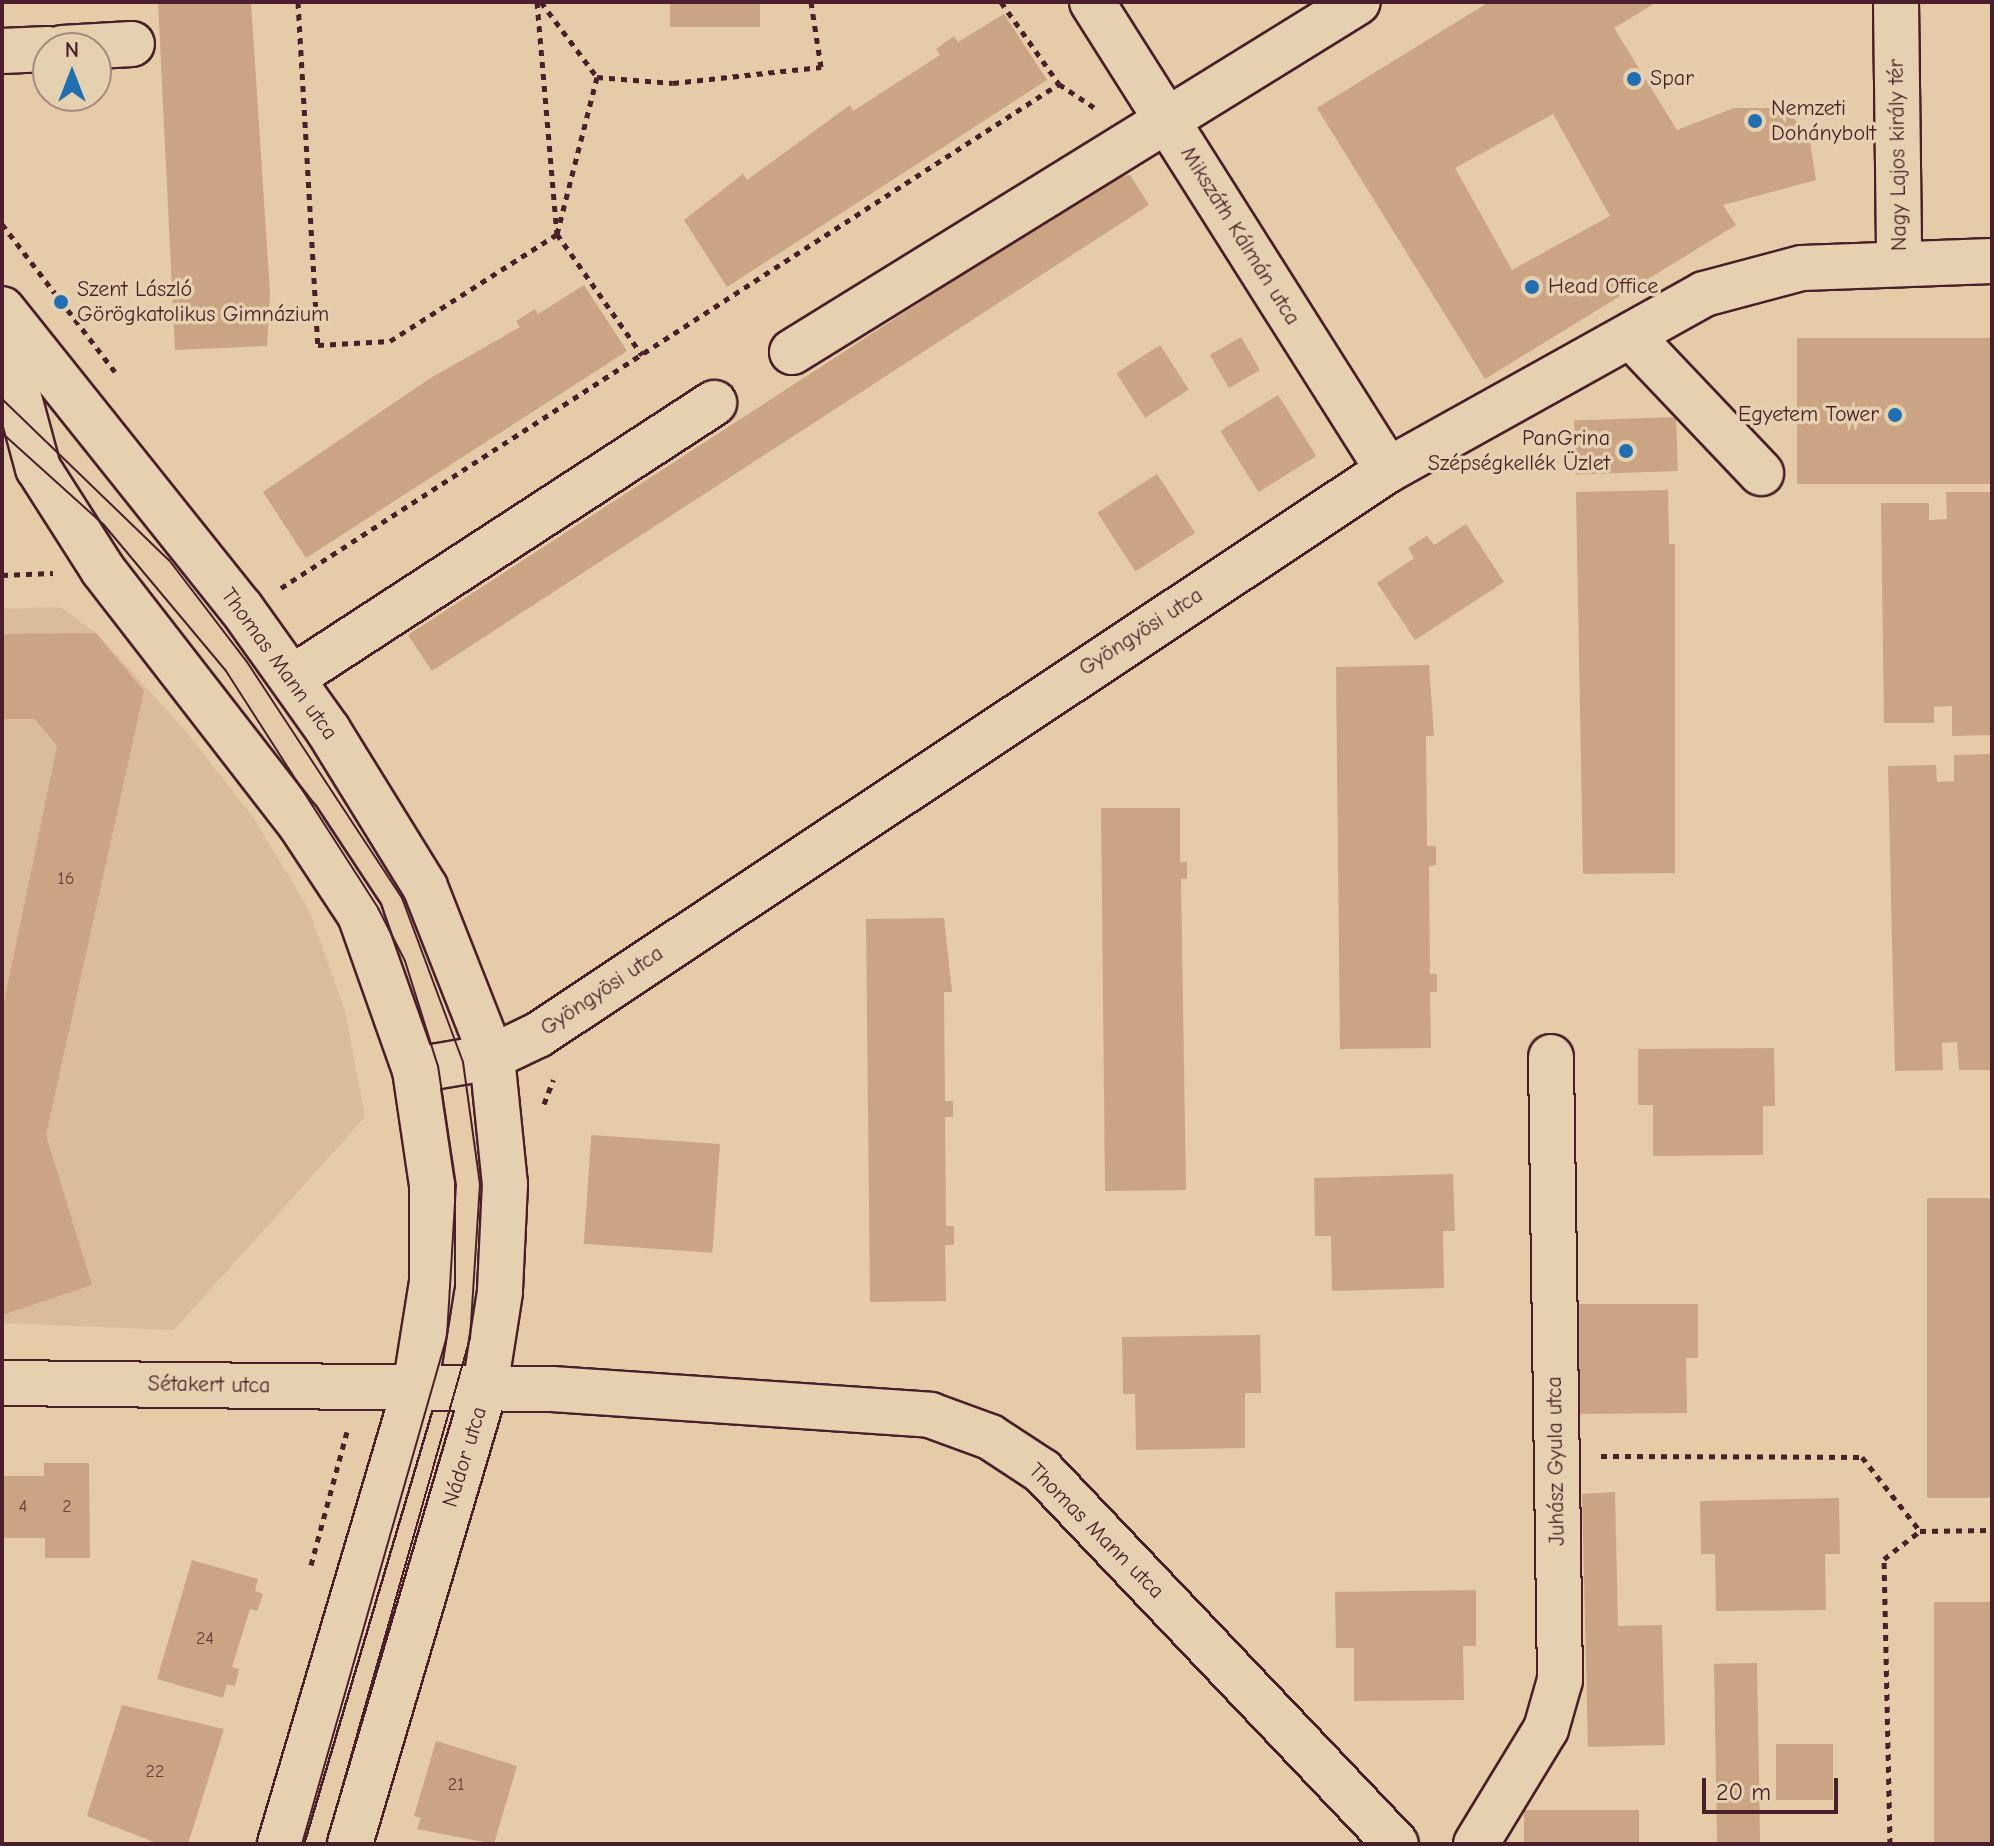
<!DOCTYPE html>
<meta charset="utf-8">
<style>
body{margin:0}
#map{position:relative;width:1994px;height:1846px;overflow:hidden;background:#e5cba8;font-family:"Comic Neue",sans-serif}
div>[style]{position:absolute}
.built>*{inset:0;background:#dabc9b}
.building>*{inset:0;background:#cba484;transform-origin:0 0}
.path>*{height:5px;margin-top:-2.5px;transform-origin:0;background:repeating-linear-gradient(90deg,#4a1f2b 0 6px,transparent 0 12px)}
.roads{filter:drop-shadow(2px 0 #4a1f2b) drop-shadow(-2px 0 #4a1f2b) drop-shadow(0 2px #4a1f2b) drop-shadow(0 -2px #4a1f2b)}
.minor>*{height:44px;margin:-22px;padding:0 22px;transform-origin:22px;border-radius:22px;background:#e5d1b0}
.tram>*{height:2px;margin:-1px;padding:0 1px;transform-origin:1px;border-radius:1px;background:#4a1f2b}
.dots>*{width:22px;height:22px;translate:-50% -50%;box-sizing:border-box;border:4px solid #e5d1b0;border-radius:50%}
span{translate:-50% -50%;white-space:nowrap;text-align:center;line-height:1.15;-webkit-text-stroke:7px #e5d1b0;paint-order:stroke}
.number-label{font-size:18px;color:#6a4041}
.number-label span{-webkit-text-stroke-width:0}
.poi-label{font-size:22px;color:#4a1f2b}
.left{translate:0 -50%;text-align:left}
.right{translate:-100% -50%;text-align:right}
.street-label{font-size:22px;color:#4a1f2b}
.frame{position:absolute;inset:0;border:4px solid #4a1f2b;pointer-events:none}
.north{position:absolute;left:32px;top:32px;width:80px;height:80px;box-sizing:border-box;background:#e5d1b0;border:2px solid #a78a7b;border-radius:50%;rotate:0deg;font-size:22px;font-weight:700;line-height:32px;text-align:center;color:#4a1f2b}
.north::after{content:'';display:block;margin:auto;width:28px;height:36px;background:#1f6fb2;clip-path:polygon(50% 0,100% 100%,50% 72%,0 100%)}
.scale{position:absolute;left:1702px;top:1778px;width:136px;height:36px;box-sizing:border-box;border:4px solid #4a1f2b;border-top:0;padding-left:10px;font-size:24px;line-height:28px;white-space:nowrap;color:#4a1f2b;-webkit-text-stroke:6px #e5d1b0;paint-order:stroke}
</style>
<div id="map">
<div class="built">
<div style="clip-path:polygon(60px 607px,96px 633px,184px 729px,253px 817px,309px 910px,345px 1011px,365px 1117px,174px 1330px,2px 1323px,2px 609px)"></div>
</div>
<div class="building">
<div style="clip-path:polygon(158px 2px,251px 2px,270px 293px,267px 346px,175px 350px)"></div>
<div style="left:670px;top:2px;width:90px;height:25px"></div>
<div style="clip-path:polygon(evenodd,1489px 2px,1657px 2px,1614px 28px,1677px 130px,1734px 108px,1785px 108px,1809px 136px,1816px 180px,1723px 205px,1736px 225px,1485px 379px,1317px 108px,1489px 2px,1553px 114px,1610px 216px,1512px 270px,1455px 168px,1553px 114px)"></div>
<div style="clip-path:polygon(1004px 14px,1047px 80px,727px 287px,684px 220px,743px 174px,747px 180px,850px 105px,853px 111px,940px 55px,936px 49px,954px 36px,958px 42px)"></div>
<div style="clip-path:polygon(1130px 175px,1149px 205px,432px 671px,408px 635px,1110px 179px)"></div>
<div style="clip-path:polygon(584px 285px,627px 351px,306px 558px,263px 492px,429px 379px,520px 327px,516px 321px,535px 309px,538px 314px)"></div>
<div style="left:1241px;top:337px;width:38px;height:36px;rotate:60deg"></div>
<div style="left:1992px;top:338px;width:146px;height:195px;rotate:90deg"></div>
<div style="left:1160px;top:345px;width:53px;height:52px;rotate:57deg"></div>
<div style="left:1278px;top:395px;width:72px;height:68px;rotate:58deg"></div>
<div style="left:1676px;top:417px;width:54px;height:102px;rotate:88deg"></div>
<div style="left:1157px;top:474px;width:70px;height:71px;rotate:57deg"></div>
<div style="clip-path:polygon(1668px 490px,1669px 544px,1675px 544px,1675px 873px,1583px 874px,1576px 492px)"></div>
<div style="clip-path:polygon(1946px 492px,1992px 492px,1992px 735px,1952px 736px,1952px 706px,1934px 707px,1934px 723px,1884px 723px,1881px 503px,1929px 503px,1929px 520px,1947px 519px)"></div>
<div style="clip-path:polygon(1466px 524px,1504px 582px,1415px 640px,1377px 583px,1414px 558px,1408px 548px,1417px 542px,1427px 536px,1434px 545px)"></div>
<div style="clip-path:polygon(96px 633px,144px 691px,46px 1135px,92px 1285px,2px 1315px,2px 1012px,57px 746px,35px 719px,2px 719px,2px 634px)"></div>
<div style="clip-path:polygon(1429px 665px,1434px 736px,1426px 736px,1427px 846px,1436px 846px,1436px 865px,1429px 866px,1430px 974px,1437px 974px,1437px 992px,1430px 992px,1431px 1048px,1340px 1049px,1336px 667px)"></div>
<div style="clip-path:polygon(1992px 754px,1992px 1070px,1959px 1070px,1957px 1042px,1942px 1043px,1943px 1070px,1895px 1071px,1888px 766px,1936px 765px,1937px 782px,1954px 781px,1954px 755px)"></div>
<div style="clip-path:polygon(1101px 808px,1180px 808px,1180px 862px,1187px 862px,1187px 879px,1181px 879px,1186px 1190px,1105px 1191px)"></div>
<div style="clip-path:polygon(944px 918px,952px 992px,944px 992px,945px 1101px,953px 1101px,953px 1117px,945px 1117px,946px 1226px,954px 1226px,954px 1245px,945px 1245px,946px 1301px,870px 1302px,866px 919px)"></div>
<div style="clip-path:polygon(1774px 1048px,1775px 1106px,1763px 1106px,1763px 1155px,1653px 1156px,1653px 1105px,1638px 1105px,1638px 1049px)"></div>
<div style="left:720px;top:1144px;width:109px;height:129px;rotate:94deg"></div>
<div style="clip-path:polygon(1453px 1174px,1455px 1231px,1443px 1231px,1444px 1288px,1332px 1291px,1331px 1236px,1315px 1236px,1314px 1178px)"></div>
<div style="left:1927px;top:1198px;width:65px;height:300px"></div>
<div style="clip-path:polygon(1561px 1304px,1698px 1304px,1698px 1358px,1686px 1358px,1687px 1413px,1577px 1414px)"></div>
<div style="clip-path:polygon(1260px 1335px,1261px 1393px,1245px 1393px,1245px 1448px,1136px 1450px,1135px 1394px,1123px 1394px,1122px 1337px)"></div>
<div style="clip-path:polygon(44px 1463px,89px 1463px,90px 1558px,45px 1558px,45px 1538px,2px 1538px,2px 1476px,44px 1476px)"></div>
<div style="clip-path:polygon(1615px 1492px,1618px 1626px,1662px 1625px,1665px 1745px,1588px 1747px,1582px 1494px)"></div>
<div style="clip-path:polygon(1839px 1498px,1840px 1554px,1825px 1554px,1826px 1610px,1716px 1611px,1715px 1554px,1701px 1554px,1700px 1501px)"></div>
<div style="clip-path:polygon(192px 1560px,258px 1579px,255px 1591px,263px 1594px,257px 1611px,250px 1609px,232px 1667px,239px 1669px,235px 1686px,227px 1684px,223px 1698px,157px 1679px)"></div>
<div style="clip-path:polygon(1476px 1590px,1476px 1646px,1463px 1646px,1464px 1700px,1354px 1701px,1354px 1648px,1336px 1648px,1335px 1592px)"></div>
<div style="left:1934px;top:1602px;width:58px;height:242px"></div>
<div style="left:1757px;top:1663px;width:181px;height:43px;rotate:89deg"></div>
<div style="clip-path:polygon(122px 1705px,224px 1729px,188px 1844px,159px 1844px,87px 1816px)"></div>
<div style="clip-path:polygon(436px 1741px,517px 1766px,494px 1844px,417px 1829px,421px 1818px,414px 1816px)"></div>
<div style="left:1776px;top:1744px;width:57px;height:56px"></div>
<div style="left:1524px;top:1810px;width:115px;height:34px"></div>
</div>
<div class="path">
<div style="left:298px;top:2px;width:344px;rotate:86.7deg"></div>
<div style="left:318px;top:345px;width:72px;rotate:-3.2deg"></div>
<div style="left:390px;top:341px;width:198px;rotate:-32.6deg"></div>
<div style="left:557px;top:234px;width:162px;rotate:-75.7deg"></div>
<div style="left:597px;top:77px;width:76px;rotate:4.5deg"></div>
<div style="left:673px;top:83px;width:149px;rotate:-6.2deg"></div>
<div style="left:821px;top:67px;width:66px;rotate:-98.7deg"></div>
<div style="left:537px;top:2px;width:233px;rotate:85.1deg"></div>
<div style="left:557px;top:234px;width:148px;rotate:54.9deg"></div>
<div style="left:541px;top:2px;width:94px;rotate:53.3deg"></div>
<div style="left:1001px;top:2px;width:100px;rotate:54.7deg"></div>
<div style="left:1059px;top:84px;width:47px;rotate:33.7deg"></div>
<div style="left:2px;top:224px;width:186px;rotate:52.6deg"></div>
<div style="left:2px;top:575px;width:51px;rotate:-2.2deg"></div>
<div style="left:281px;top:588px;width:927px;rotate:-32.94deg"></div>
<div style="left:544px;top:1104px;width:26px;rotate:-69deg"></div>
<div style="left:1601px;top:1456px;width:261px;rotate:0.2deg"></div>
<div style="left:1862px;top:1457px;width:94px;rotate:51.9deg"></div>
<div style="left:1920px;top:1531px;width:72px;rotate:-0.8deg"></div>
<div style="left:311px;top:1565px;width:138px;rotate:-74.9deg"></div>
<div style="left:1890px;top:1844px;width:285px;rotate:-91.2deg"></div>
<div style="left:1884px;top:1559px;width:46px;rotate:-37.9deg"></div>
</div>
<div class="roads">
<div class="minor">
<div style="left:1092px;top:2px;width:554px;rotate:57.69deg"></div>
<div style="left:1896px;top:2px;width:262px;rotate:89.3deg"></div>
<div style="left:62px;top:48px;width:70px;rotate:-3.3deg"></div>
<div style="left:2px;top:51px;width:46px;rotate:-2.5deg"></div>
<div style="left:2px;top:309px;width:383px;rotate:51.4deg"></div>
<div style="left:241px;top:608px;width:150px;rotate:54.5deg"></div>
<div style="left:328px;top:730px;width:185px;rotate:58.3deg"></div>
<div style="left:425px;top:887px;width:183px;rotate:68.5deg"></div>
<div style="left:492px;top:1057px;width:128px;rotate:84.2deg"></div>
<div style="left:505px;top:1184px;width:108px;rotate:92.7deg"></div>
<div style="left:500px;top:1292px;width:97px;rotate:98.9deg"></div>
<div style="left:485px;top:1388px;width:476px;rotate:106.5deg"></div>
<div style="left:2px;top:334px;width:139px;rotate:75deg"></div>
<div style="left:38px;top:468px;width:121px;rotate:57.5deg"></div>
<div style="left:103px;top:570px;width:318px;rotate:52.2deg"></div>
<div style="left:298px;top:821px;width:113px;rotate:56.6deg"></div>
<div style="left:360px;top:915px;width:164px;rotate:70.5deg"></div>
<div style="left:415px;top:1070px;width:116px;rotate:81.6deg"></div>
<div style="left:432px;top:1185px;width:97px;rotate:90deg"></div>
<div style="left:432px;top:1282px;width:107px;rotate:99.1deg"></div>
<div style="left:415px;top:1388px;width:476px;rotate:106.5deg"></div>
<div style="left:1631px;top:336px;width:189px;rotate:46.5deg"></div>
<div style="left:792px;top:352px;width:665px;rotate:-31.73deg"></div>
<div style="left:292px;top:678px;width:504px;rotate:-33.09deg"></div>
<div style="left:415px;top:1070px;width:78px;rotate:-9.6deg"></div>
<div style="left:492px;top:1057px;width:51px;rotate:-25.6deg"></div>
<div style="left:538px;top:1035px;width:1021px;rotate:-33.61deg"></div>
<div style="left:1388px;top:470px;width:362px;rotate:-29.1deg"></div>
<div style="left:1704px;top:294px;width:101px;rotate:-14.9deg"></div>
<div style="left:1802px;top:268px;width:190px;rotate:-2.1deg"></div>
<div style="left:2px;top:1383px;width:550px;rotate:0.63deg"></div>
<div style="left:552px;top:1389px;width:379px;rotate:3.9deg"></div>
<div style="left:930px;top:1415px;width:64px;rotate:20.1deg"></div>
<div style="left:990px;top:1437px;width:62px;rotate:33.2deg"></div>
<div style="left:1042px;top:1471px;width:514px;rotate:46.5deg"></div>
<div style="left:1476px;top:1844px;width:135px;rotate:-58.7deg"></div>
<div style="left:1546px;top:1729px;width:51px;rotate:-74.1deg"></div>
<div style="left:1560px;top:1680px;width:623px;rotate:-90.83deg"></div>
</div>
</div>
<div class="tram">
<div style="left:2px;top:399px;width:232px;rotate:44deg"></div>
<div style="left:169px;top:560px;width:128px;rotate:52.6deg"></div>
<div style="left:247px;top:662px;width:282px;rotate:56.7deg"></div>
<div style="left:402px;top:898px;width:175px;rotate:69.6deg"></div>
<div style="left:463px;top:1062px;width:123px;rotate:82.1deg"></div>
<div style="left:480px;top:1184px;width:154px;rotate:93.7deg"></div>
<div style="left:470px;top:1338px;width:526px;rotate:105.89deg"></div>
<div style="left:2px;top:433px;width:137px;rotate:42deg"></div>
<div style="left:104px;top:525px;width:190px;rotate:50.1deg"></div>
<div style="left:226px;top:671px;width:282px;rotate:57.3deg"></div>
<div style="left:378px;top:908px;width:59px;rotate:63deg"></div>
<div style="left:405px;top:961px;width:110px;rotate:72.6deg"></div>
<div style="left:438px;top:1066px;width:120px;rotate:81.4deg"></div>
<div style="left:456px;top:1185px;width:151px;rotate:93.4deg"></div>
<div style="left:447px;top:1336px;width:528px;rotate:105.93deg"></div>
</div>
<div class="dots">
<div style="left:1634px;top:79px;background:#1f6fb2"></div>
<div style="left:1755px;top:121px;background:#1f6fb2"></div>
<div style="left:1532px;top:287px;background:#1f6fb2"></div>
<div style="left:61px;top:302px;background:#1f6fb2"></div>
<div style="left:1895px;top:415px;background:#1f6fb2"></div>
<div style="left:1626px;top:451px;background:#1f6fb2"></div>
</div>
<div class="number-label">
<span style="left:66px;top:879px">16</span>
<span style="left:23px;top:1507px">4</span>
<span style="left:67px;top:1507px">2</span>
<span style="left:205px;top:1639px">24</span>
<span style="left:155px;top:1772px">22</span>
<span style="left:456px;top:1785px">21</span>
</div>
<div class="poi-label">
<span class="left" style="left:1650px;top:79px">Spar</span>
<span class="left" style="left:1771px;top:121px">Nemzeti<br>Dohánybolt</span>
<span class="left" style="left:1548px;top:287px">Head Office</span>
<span class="left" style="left:77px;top:302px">Szent László<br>Görögkatolikus Gimnázium</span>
<span class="right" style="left:1879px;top:415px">Egyetem Tower</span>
<span class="right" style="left:1610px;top:451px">PanGrina<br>Szépségkellék Üzlet</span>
</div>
<div class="street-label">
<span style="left:1898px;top:155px;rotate:-91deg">Nagy Lajos király tér</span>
<span style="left:1240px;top:236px;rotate:58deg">Mikszáth Kálmán utca</span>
<span style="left:1141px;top:632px;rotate:-33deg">Gyöngyösi utca</span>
<span style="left:279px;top:664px;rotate:54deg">Thomas Mann utca</span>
<span style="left:602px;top:991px;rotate:-34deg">Gyöngyösi utca</span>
<span style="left:209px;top:1385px;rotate:1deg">Sétakert utca</span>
<span style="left:465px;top:1457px;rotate:-73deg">Nádor utca</span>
<span style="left:1556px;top:1461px;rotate:-91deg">Juhász Gyula utca</span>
<span style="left:1096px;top:1531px;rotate:45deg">Thomas Mann utca</span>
</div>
<div class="frame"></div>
<div class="north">N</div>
<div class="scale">20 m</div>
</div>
